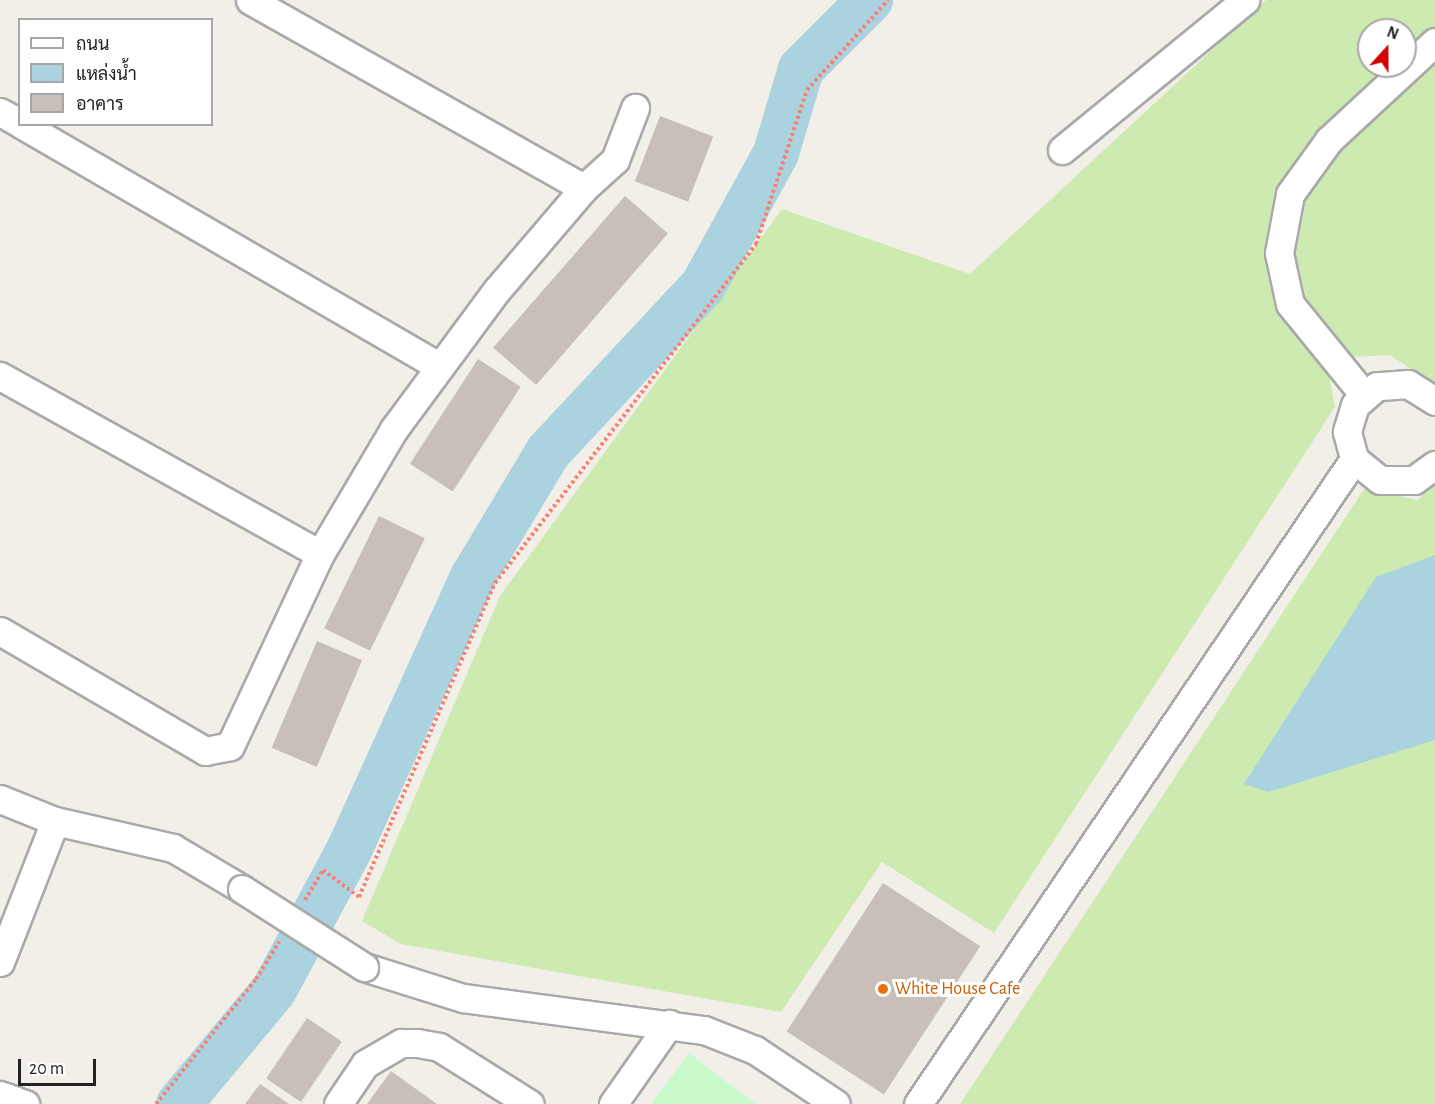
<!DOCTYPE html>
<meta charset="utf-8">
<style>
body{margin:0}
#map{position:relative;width:1435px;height:1104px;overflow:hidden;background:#f2efe9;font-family:"Alegreya Sans",Sarabun,sans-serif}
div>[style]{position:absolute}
.grass>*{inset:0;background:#cdebb0}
.park>*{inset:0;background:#c8facc}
.water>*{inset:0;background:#aad3df}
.river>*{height:46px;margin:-23px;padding:0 23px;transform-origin:23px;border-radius:23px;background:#aad3df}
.building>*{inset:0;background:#c7bfb8;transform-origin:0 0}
.path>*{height:4px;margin-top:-2px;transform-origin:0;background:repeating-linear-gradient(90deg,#fa8072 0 3px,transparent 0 6px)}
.roads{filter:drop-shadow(2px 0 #a9a9a9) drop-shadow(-2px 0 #a9a9a9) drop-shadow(0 2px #a9a9a9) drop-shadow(0 -2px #a9a9a9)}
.minor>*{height:27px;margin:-13.5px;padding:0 13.5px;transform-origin:13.5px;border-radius:13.5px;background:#fff}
.bridges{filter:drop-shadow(2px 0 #a9a9a9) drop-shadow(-2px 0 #a9a9a9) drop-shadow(0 2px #a9a9a9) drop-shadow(0 -2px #a9a9a9)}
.minor-bridge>*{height:27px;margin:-13.5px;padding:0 13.5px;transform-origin:13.5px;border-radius:13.5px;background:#fff}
.dots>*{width:16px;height:16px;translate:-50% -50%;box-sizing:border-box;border:3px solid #fff;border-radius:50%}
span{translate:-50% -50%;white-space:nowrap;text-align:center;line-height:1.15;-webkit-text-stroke:6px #fff;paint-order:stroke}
.food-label{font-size:18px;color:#c56008}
.left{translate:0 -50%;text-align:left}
.legend{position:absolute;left:18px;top:18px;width:195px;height:108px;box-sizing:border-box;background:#fff;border:2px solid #a7a7a7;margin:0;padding:8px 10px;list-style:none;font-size:18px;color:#222}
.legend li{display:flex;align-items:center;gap:12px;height:30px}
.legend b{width:30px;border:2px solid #a7a7a7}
.north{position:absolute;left:1357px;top:18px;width:60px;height:60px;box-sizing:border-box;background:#fff;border:2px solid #a7a7a7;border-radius:50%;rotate:21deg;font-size:16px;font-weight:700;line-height:24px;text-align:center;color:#222}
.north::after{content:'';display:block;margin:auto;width:21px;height:27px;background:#d40000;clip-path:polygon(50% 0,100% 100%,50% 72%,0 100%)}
.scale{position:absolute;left:18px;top:1059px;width:78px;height:27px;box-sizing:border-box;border:3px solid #222;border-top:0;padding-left:8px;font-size:18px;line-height:21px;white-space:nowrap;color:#222;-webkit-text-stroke:4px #fff;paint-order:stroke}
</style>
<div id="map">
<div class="grass">
<div style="clip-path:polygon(evenodd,1266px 0,1435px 0,1435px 386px,1390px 355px,1332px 358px,1324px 348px,1335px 407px,994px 933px,882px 862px,781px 1012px,401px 944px,362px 921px,500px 596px,782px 209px,970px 274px,1266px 0,1369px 30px,1405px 30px,1405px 66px,1369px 66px,1369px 30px)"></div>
<div style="clip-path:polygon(1435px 482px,1435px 1104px,960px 1104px,1364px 489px,1418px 500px)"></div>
</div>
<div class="park">
<div style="clip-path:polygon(689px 1053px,756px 1104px,651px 1104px)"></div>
</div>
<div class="water">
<div style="clip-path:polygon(1435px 555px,1435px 740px,1268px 792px,1244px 784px,1376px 577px)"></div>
</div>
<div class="river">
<div style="left:179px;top:1104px;width:148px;rotate:-50.2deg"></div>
<div style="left:274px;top:990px;width:161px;rotate:-61.8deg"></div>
<div style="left:350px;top:848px;width:298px;rotate:-65.6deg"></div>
<div style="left:473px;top:577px;width:146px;rotate:-59deg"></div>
<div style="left:548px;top:452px;width:227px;rotate:-47deg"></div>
<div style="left:703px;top:286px;width:152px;rotate:-61.2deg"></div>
<div style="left:776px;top:153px;width:88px;rotate:-73.4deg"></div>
<div style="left:801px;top:69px;width:98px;rotate:-45deg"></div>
</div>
<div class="building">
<div style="left:660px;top:116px;width:57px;height:70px;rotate:21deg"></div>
<div style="left:625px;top:196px;width:57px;height:201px;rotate:41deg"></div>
<div style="left:478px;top:359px;width:51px;height:125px;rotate:33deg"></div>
<div style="left:379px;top:516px;width:51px;height:125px;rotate:26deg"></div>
<div style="left:317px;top:641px;width:49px;height:116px;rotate:23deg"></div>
<div style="left:883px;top:883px;width:116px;height:177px;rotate:33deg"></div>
<div style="left:307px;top:1018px;width:42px;height:73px;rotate:34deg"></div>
<div style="clip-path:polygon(391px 1071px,437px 1104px,367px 1104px)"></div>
<div style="clip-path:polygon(260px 1084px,289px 1104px,245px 1104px)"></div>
</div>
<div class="path">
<div style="left:305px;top:900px;width:35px;rotate:-59deg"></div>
<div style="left:323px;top:870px;width:45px;rotate:36.9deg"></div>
<div style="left:359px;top:897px;width:342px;rotate:-66.6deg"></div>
<div style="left:495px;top:583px;width:428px;rotate:-52.4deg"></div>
<div style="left:756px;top:244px;width:162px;rotate:-71.7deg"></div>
<div style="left:807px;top:90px;width:121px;rotate:-48deg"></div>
<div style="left:156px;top:1104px;width:160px;rotate:-51.3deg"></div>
<div style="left:256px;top:979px;width:44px;rotate:-58.1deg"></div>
</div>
<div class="roads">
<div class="minor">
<div style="left:250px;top:0;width:383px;rotate:29.4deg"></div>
<div style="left:0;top:112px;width:23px;rotate:29deg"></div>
<div style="left:21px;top:124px;width:483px;rotate:30.1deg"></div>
<div style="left:1062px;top:150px;width:237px;rotate:-39.3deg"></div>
<div style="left:0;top:376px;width:366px;rotate:29.1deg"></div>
<div style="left:1364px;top:395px;width:117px;rotate:-129.1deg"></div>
<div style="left:1290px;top:304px;width:52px;rotate:-102.2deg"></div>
<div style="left:1279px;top:253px;width:60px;rotate:-79.4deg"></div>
<div style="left:1290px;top:194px;width:67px;rotate:-54.2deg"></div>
<div style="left:1329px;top:140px;width:144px;rotate:-42.8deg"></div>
<div style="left:1435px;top:401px;width:32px;rotate:-148deg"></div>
<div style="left:1408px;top:384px;width:31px;rotate:176deg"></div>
<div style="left:1377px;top:386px;width:29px;rotate:139deg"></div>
<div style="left:1355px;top:405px;width:28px;rotate:107deg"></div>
<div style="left:1347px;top:432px;width:28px;rotate:75deg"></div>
<div style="left:1354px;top:459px;width:33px;rotate:39deg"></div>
<div style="left:1380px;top:480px;width:34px"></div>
<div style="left:1414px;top:480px;width:26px;rotate:-36deg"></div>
<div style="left:0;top:631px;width:238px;rotate:30.3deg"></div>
<div style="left:205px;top:751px;width:25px;rotate:-11deg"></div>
<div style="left:230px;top:746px;width:212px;rotate:-64.9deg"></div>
<div style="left:320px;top:554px;width:145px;rotate:-59.4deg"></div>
<div style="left:394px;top:429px;width:173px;rotate:-53.5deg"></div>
<div style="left:497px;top:290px;width:134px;rotate:-49.5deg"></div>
<div style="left:584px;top:188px;width:42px;rotate:-42.1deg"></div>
<div style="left:615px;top:160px;width:56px;rotate:-69deg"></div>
<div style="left:0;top:799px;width:59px;rotate:21.8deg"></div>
<div style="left:55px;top:821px;width:121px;rotate:12.9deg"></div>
<div style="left:173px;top:848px;width:80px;rotate:30.7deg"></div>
<div style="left:0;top:962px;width:151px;rotate:-68.7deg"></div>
<div style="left:364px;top:967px;width:104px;rotate:17.4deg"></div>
<div style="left:463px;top:998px;width:243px;rotate:7.6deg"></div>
<div style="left:704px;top:1030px;width:55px;rotate:21.4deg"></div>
<div style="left:755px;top:1050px;width:97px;rotate:33.7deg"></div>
<div style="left:0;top:1095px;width:27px;rotate:20deg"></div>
<div style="left:338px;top:1104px;width:48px;rotate:-56deg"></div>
<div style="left:365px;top:1064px;width:42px;rotate:-30.3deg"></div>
<div style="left:401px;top:1043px;width:16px"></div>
<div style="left:417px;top:1043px;width:22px;rotate:10deg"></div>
<div style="left:439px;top:1047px;width:107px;rotate:32.1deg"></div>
<div style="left:613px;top:1104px;width:98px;rotate:-55deg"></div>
<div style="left:918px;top:1104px;width:779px;rotate:-55.94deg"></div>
</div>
</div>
<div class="bridges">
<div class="minor-bridge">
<div style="left:242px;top:889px;width:145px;rotate:32.6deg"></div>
</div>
</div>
<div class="dots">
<div style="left:883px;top:989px;background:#e8710a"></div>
</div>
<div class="food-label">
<span class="left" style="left:895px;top:989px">White House Cafe</span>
</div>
<ul class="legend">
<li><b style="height:8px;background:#fff"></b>ถนน</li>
<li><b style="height:16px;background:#aad3df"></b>แหล่งน้ำ</li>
<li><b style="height:16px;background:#c7bfb8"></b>อาคาร</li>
</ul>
<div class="north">N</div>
<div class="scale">20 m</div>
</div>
